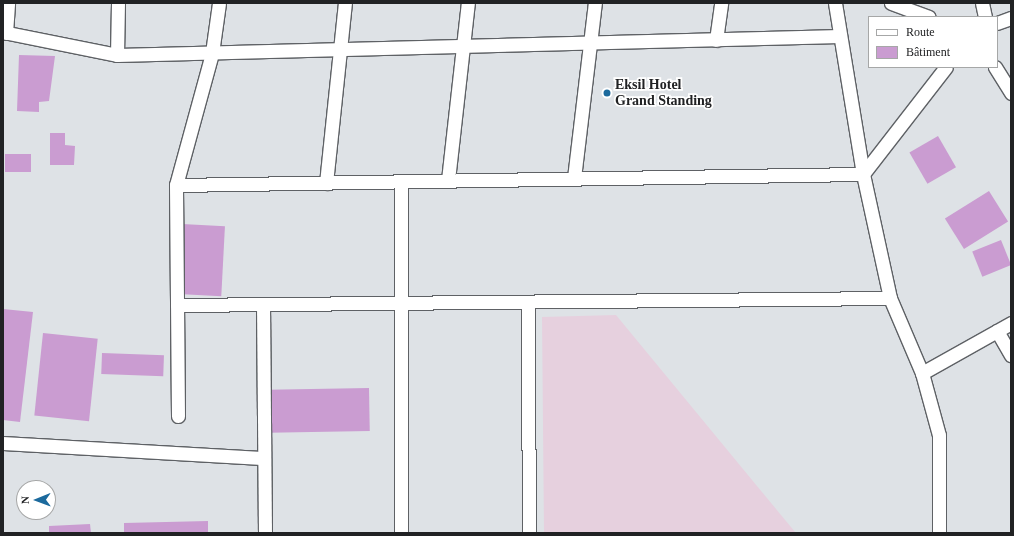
<!DOCTYPE html>
<meta charset="utf-8">
<style>
body{margin:0}
#map{position:relative;width:1014px;height:536px;overflow:hidden;background:#dee2e6;font-family:Georgia,serif}
div>[style]{position:absolute}
.education>*{inset:0;background:#e6d0de}
.building>*{inset:0;background:#ca9cd1;transform-origin:0 0}
.roads{filter:drop-shadow(1px 0 #5e6165) drop-shadow(-1px 0 #5e6165) drop-shadow(0 1px #5e6165) drop-shadow(0 -1px #5e6165)}
.minor>*{height:13px;margin:-6.5px;padding:0 6.5px;transform-origin:6.5px;border-radius:6.5px;background:#fff}
.dots>*{width:11px;height:11px;translate:-50% -50%;box-sizing:border-box;border:2px solid #fff;border-radius:50%}
span{translate:-50% -50%;white-space:nowrap;text-align:center;line-height:1.15;-webkit-text-stroke:3.5px #fff;paint-order:stroke}
.poi-label{font-size:14px;color:#212224;font-weight:700}
.left{translate:0 -50%;text-align:left}
.frame{position:absolute;inset:0;border:4px solid #212224;pointer-events:none}
.legend{position:absolute;left:868px;top:16px;width:130px;height:52px;box-sizing:border-box;background:#fff;border:1px solid #a6a7a7;margin:0;padding:5px 7px;list-style:none;font-size:12px;color:#212224}
.legend li{display:flex;align-items:center;gap:8px;height:20px}
.legend b{width:20px;border:1px solid #a6a7a7}
.north{position:absolute;left:16px;top:480px;width:40px;height:40px;box-sizing:border-box;background:#fff;border:1px solid #a6a7a7;border-radius:50%;rotate:269deg;font-size:11px;font-weight:700;line-height:16px;text-align:center;color:#212224}
.north::after{content:'';display:block;margin:auto;width:14px;height:18px;background:#1c6a9d;clip-path:polygon(50% 0,100% 100%,50% 72%,0 100%)}
</style>
<div id="map">
<div class="education">
<div style="clip-path:polygon(616px 315px,781px 515px,796px 533px,544px 533px,542px 317px)"></div>
</div>
<div class="building">
<div style="clip-path:polygon(19px 55px,55px 56px,49px 101px,39px 102px,39px 112px,17px 111px)"></div>
<div style="clip-path:polygon(50px 133px,65px 133px,65px 145px,75px 146px,74px 165px,50px 165px)"></div>
<div style="left:938px;top:136px;width:36px;height:33px;rotate:60deg"></div>
<div style="left:5px;top:154px;width:26px;height:18px"></div>
<div style="left:989px;top:191px;width:36px;height:52px;rotate:58deg"></div>
<div style="left:182px;top:224px;width:43px;height:70px;rotate:3deg"></div>
<div style="left:1001px;top:240px;width:27px;height:31px;rotate:68deg"></div>
<div style="clip-path:polygon(3px 309px,33px 312px,20px 422px,3px 420px)"></div>
<div style="left:43px;top:333px;width:55px;height:83px;rotate:6deg"></div>
<div style="left:102px;top:353px;width:62px;height:21px;rotate:2deg"></div>
<div style="left:369px;top:388px;width:43px;height:101px;rotate:89deg"></div>
<div style="clip-path:polygon(208px 521px,208px 533px,124px 533px,124px 523px)"></div>
<div style="clip-path:polygon(90px 524px,91px 533px,49px 533px,49px 526px)"></div>
</div>
<div class="roads">
<div class="minor">
<div style="left:835px;top:3px;width:173px;rotate:80.7deg"></div>
<div style="left:863px;top:174px;width:127px;rotate:77.7deg"></div>
<div style="left:890px;top:298px;width:82px;rotate:66.9deg"></div>
<div style="left:922px;top:373px;width:64px;rotate:74.7deg"></div>
<div style="left:939px;top:435px;width:98px;rotate:90deg"></div>
<div style="left:891px;top:3px;width:40px;rotate:20.2deg"></div>
<div style="left:982px;top:3px;width:14px;rotate:78deg"></div>
<div style="left:997px;top:23px;width:15px;rotate:-20deg"></div>
<div style="left:3px;top:32px;width:116px;rotate:11.4deg"></div>
<div style="left:117px;top:55px;width:723px;rotate:-1.51deg"></div>
<div style="left:6px;top:33px;width:30px;rotate:-86deg"></div>
<div style="left:716px;top:40px;width:37px;rotate:-82deg"></div>
<div style="left:117px;top:55px;width:52px;rotate:-88.9deg"></div>
<div style="left:995px;top:67px;width:31px;rotate:58deg"></div>
<div style="left:863px;top:174px;width:135px;rotate:-52.2deg"></div>
<div style="left:574px;top:178px;width:176px;rotate:-83.2deg"></div>
<div style="left:448px;top:180px;width:178px;rotate:-83.6deg"></div>
<div style="left:326px;top:183px;width:181px;rotate:-84deg"></div>
<div style="left:176px;top:185px;width:687px;rotate:-0.92deg"></div>
<div style="left:528px;top:302px;width:231px;rotate:89.8deg"></div>
<div style="left:263px;top:304px;width:229px;rotate:89.5deg"></div>
<div style="left:177px;top:305px;width:713px;rotate:-0.56deg"></div>
<div style="left:997px;top:331px;width:28px;rotate:60deg"></div>
<div style="left:922px;top:373px;width:102px;rotate:-29.3deg"></div>
<div style="left:178px;top:416px;width:231px;rotate:-90.5deg"></div>
<div style="left:176px;top:185px;width:137px;rotate:-74.7deg"></div>
<div style="left:212px;top:53px;width:50px;rotate:-82deg"></div>
<div style="left:3px;top:443px;width:261px;rotate:3.3deg"></div>
<div style="left:401px;top:533px;width:352px;rotate:-90deg"></div>
</div>
</div>
<div class="dots">
<div style="left:607px;top:93px;background:#1c6a9d"></div>
</div>
<div class="poi-label">
<span class="left" style="left:615px;top:93px">Eksil Hotel<br>Grand Standing</span>
</div>
<div class="frame"></div>
<ul class="legend">
<li><b style="height:5px;background:#fff"></b>Route</li>
<li><b style="height:11px;background:#ca9cd1"></b>Bâtiment</li>
</ul>
<div class="north">N</div>
</div>
